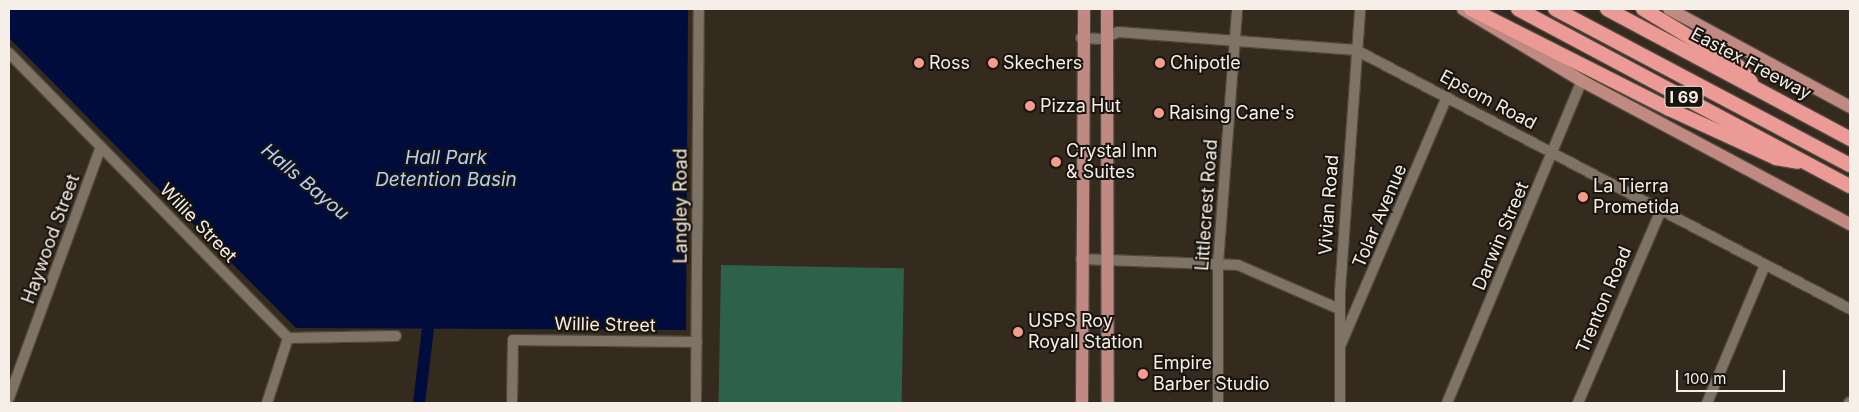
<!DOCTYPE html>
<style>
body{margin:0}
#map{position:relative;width:1859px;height:412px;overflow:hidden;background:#352a1e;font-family:Inter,sans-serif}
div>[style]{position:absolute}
.green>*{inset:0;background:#2d614a;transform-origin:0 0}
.water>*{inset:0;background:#000d3c}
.river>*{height:12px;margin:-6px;padding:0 6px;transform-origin:6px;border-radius:6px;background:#000d3c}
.roads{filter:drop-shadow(1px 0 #50483d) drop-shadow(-1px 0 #50483d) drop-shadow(0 1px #50483d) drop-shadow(0 -1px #50483d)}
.minor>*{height:10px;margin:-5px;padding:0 5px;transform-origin:5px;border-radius:5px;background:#7f7365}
.major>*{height:12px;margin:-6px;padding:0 6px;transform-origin:6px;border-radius:6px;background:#c08a82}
.highway>*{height:14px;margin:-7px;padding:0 7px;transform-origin:7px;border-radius:7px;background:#ec9a95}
.dots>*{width:14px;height:14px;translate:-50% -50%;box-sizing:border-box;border:2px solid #18140e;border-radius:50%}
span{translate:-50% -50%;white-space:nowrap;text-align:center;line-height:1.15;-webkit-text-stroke:4px #18140e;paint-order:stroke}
.shield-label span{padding:1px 4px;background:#18140e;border:1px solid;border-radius:4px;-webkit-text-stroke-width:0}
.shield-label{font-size:16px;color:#f6efe7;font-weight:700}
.poi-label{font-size:18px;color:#f6efe7}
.left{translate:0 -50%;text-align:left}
.street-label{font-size:18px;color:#f6efe7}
.water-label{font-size:19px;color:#b2cfff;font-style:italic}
.frame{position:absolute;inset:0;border:10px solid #f6efe7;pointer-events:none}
.scale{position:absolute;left:1676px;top:370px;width:109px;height:22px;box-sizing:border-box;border:2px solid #f6efe7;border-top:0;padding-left:6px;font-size:15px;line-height:18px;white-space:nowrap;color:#f6efe7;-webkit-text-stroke:4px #18140e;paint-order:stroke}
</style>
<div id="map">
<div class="green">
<div style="left:721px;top:265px;width:183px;height:138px;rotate:1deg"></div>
</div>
<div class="water">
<div style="clip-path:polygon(9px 9px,688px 9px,686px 330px,296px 328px,9px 38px)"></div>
</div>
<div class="river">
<div style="left:419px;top:403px;width:92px;rotate:-83.1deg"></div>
</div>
<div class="roads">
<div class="minor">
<div style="left:1081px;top:38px;width:20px;rotate:3deg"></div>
<div style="left:1101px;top:39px;width:18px;rotate:-22deg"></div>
<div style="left:1118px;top:32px;width:239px;rotate:4.3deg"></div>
<div style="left:1356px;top:50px;width:558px;rotate:27.67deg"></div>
<div style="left:9px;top:53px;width:399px;rotate:45.6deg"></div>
<div style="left:288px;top:338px;width:108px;rotate:-1.1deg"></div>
<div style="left:1081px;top:259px;width:157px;rotate:2.2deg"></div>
<div style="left:1238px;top:265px;width:110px;rotate:23.5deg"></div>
<div style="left:1341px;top:344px;width:269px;rotate:-66.8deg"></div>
<div style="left:9px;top:398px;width:267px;rotate:-69.9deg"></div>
<div style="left:267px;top:403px;width:68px;rotate:-72.1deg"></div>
<div style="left:512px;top:403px;width:63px;rotate:-89.1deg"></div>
<div style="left:513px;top:340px;width:184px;rotate:0.6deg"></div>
<div style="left:696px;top:403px;width:394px;rotate:-89.6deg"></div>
<div style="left:1218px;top:403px;width:139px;rotate:-90deg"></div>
<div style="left:1218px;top:264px;width:256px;rotate:-85.7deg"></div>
<div style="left:1340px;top:403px;width:112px;rotate:-90deg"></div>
<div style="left:1340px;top:291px;width:283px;rotate:-85.9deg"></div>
<div style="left:1447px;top:403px;width:349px;rotate:-67.3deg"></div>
<div style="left:1578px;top:403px;width:210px;rotate:-66.7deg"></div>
<div style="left:1707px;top:403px;width:150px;rotate:-67.2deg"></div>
<div style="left:1849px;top:403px;width:1px;rotate:-45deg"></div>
</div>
<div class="major">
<div style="left:1107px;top:9px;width:394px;rotate:89.9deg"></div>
<div style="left:1463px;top:9px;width:139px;rotate:31.2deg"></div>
<div style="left:1582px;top:81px;width:304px;rotate:28.1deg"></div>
<div style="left:1669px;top:9px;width:206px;rotate:28.4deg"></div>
<div style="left:1082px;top:403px;width:394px;rotate:-89.7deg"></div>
</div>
<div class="highway">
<div style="left:1471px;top:9px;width:222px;rotate:26.8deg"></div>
<div style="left:1669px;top:109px;width:118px;rotate:24.6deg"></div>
<div style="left:1776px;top:158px;width:22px;rotate:10deg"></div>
<div style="left:1518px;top:9px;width:376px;rotate:28.1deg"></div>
<div style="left:1555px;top:9px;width:334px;rotate:27.9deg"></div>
<div style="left:1607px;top:9px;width:276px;rotate:28.1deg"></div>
<div style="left:1643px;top:9px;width:111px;rotate:31deg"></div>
<div style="left:1738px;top:66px;width:21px;rotate:51deg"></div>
</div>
</div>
<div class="dots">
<div style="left:919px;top:63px;background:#f49d8c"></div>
<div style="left:993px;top:63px;background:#f49d8c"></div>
<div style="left:1160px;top:63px;background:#f49d8c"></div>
<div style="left:1030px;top:106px;background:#f49d8c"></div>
<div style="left:1159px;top:113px;background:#f49d8c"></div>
<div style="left:1056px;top:162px;background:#f49d8c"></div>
<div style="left:1583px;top:197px;background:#f49d8c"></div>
<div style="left:1018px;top:332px;background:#f49d8c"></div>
<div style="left:1143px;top:374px;background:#f49d8c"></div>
</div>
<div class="shield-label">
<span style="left:1684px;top:97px">I 69</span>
</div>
<div class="poi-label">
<span class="left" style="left:929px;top:63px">Ross</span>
<span class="left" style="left:1003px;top:63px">Skechers</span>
<span class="left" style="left:1170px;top:63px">Chipotle</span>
<span class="left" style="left:1040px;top:106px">Pizza Hut</span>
<span class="left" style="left:1169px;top:113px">Raising Cane's</span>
<span class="left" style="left:1066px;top:162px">Crystal Inn<br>&amp; Suites</span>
<span class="left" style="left:1593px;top:197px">La Tierra<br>Prometida</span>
<span class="left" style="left:1028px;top:332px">USPS Roy<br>Royall Station</span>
<span class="left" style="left:1153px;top:374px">Empire<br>Barber Studio</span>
</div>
<div class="street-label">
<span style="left:1751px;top:64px;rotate:28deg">Eastex Freeway</span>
<span style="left:1488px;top:100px;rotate:28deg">Epsom Road</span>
<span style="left:1207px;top:205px;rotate:-86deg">Littlecrest Road</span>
<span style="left:1329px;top:205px;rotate:-86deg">Vivian Road</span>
<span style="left:681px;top:206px;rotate:-90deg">Langley Road</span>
<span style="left:1380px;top:216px;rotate:-67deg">Tolar Avenue</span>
<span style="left:198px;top:223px;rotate:46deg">Willie Street</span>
<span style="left:1501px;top:236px;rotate:-67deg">Darwin Street</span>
<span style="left:51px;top:239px;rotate:-70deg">Haywood Street</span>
<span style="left:1604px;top:300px;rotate:-67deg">Trenton Road</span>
<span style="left:605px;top:325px;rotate:1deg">Willie Street</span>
</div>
<div class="water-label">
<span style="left:446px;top:169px">Hall Park<br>Detention Basin</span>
<span style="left:305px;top:182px;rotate:40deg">Halls Bayou</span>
</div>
<div class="frame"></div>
<div class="scale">100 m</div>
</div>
